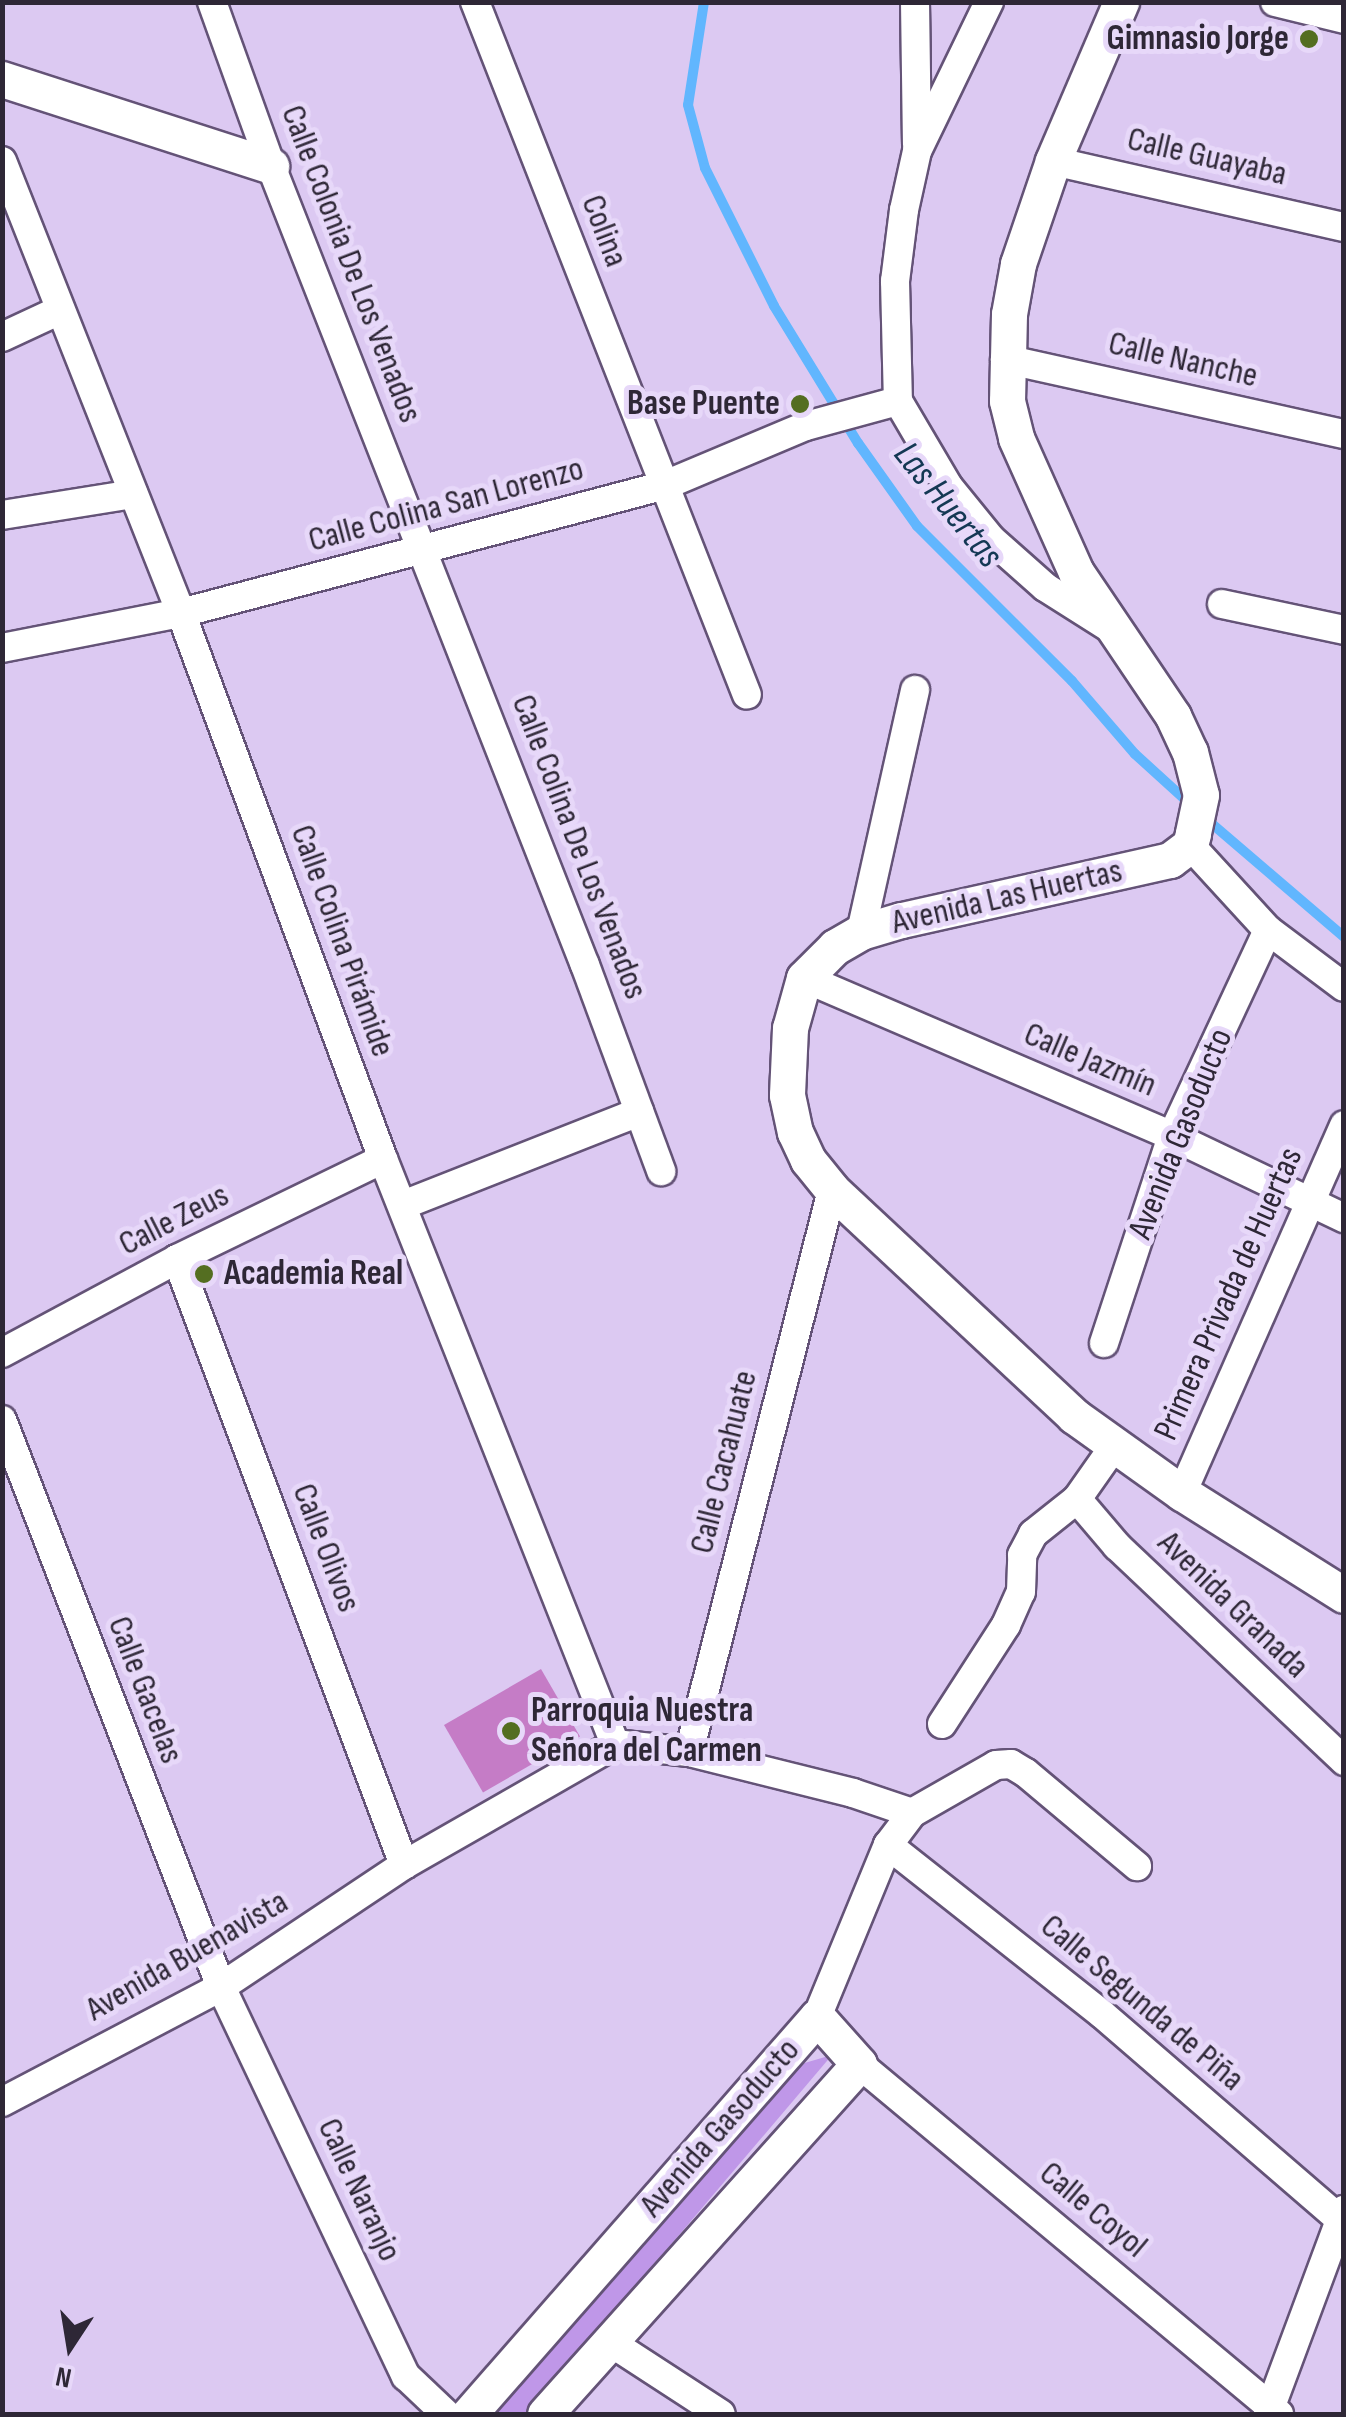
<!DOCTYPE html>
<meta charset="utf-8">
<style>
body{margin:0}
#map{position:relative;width:1346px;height:2417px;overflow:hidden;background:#dcc9f2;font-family:"Sofia Sans Condensed",sans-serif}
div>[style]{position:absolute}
.green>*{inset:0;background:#bf97e8}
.stream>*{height:10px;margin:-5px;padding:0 5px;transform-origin:5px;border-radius:5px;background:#61b6fe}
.building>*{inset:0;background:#c57cc6;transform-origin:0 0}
.roads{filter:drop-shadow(2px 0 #645377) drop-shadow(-2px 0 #645377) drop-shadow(0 2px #645377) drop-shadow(0 -2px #645377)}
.minor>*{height:28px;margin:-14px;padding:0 14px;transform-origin:14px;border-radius:14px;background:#fff}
.tertiary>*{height:35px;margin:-17.5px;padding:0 17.5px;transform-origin:17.5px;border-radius:17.5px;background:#fff}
.dots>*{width:28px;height:28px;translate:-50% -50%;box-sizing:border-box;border:5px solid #e7d8f9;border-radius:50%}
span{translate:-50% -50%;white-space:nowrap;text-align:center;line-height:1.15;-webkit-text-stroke:10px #e7d8f9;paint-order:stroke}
.poi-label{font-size:35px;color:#2e2736;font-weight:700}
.right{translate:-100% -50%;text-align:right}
.left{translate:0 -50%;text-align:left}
.street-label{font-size:35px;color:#2e2736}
.water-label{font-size:38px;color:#143854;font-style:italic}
.frame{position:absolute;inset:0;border:5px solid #2e2736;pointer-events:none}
.north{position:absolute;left:20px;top:2297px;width:100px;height:100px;-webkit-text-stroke:8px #e7d8f9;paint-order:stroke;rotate:192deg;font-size:28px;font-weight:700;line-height:40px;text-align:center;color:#2e2736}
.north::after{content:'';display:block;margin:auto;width:35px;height:45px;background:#2e2736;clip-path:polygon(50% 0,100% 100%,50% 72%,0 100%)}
</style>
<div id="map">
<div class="green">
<div style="clip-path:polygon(832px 2055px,527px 2414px,495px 2413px,494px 2400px,784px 2069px)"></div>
</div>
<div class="stream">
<div style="left:704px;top:2px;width:104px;rotate:98.8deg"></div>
<div style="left:688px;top:105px;width:65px;rotate:74.9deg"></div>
<div style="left:705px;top:168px;width:154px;rotate:63.4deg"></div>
<div style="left:774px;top:306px;width:161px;rotate:58.5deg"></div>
<div style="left:858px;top:443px;width:102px;rotate:54.6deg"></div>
<div style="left:917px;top:526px;width:219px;rotate:45deg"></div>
<div style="left:1072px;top:681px;width:96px;rotate:49.2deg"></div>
<div style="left:1135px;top:754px;width:76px;rotate:42.3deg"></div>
<div style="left:1204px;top:817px;width:184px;rotate:40.6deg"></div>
</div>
<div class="building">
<div style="left:541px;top:1669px;width:78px;height:112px;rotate:60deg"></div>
</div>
<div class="roads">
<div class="minor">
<div style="left:212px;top:2px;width:174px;rotate:70.2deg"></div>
<div style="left:271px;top:166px;width:858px;rotate:68.55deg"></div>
<div style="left:585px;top:965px;width:220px;rotate:69.7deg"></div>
<div style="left:475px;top:2px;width:744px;rotate:68.57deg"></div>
<div style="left:915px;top:2px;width:142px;rotate:89.2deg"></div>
<div style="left:989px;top:2px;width:165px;rotate:115.8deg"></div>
<div style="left:917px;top:151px;width:60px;rotate:102.4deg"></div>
<div style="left:904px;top:210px;width:72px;rotate:97.2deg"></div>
<div style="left:895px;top:281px;width:120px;rotate:88.6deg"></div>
<div style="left:898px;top:401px;width:99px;rotate:59.5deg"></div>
<div style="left:948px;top:486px;width:68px;rotate:50.9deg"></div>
<div style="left:991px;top:539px;width:72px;rotate:41.6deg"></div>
<div style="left:1045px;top:587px;width:77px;rotate:32.2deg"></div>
<div style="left:1275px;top:2px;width:71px;rotate:13.8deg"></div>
<div style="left:2px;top:161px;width:486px;rotate:68.4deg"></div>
<div style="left:181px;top:613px;width:582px;rotate:69.7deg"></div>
<div style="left:383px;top:1159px;width:629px;rotate:68.37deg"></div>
<div style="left:1053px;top:161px;width:298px;rotate:12.8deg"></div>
<div style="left:2px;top:337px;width:64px;rotate:-25deg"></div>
<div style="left:1005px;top:359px;width:347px;rotate:12.5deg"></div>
<div style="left:2px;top:515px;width:133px;rotate:-9.1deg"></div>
<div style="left:1222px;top:604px;width:125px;rotate:12deg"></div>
<div style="left:2px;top:648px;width:182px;rotate:-11.1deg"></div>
<div style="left:181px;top:613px;width:498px;rotate:-14.8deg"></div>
<div style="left:663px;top:486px;width:155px;rotate:-22.8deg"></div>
<div style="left:806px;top:426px;width:95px;rotate:-15.2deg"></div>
<div style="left:1190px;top:845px;width:115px;rotate:47.5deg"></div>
<div style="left:1268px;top:930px;width:95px;rotate:36.9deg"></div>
<div style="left:861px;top:932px;width:248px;rotate:-77.4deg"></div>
<div style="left:804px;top:978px;width:400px;rotate:23.2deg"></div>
<div style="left:1172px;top:1136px;width:191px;rotate:25.5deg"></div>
<div style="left:403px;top:1205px;width:254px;rotate:-21.5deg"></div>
<div style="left:177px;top:1259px;width:647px;rotate:69.46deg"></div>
<div style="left:1104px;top:1343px;width:218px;rotate:-71.8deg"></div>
<div style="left:1172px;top:1136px;width:227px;rotate:-65deg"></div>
<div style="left:2px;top:1353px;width:199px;rotate:-28.2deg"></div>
<div style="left:177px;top:1259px;width:229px;rotate:-25.9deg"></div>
<div style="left:2px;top:1420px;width:608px;rotate:68.88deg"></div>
<div style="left:221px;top:1987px;width:431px;rotate:64.6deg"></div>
<div style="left:406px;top:2376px;width:55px;rotate:43.5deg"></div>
<div style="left:1182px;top:1493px;width:402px;rotate:-66.2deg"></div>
<div style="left:1077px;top:1499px;width:62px;rotate:49.6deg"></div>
<div style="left:1117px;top:1546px;width:313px;rotate:43.4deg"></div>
<div style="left:942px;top:1724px;width:118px;rotate:-57.1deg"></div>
<div style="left:1006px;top:1625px;width:36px;rotate:-66deg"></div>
<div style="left:1021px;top:1592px;width:37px;rotate:-88deg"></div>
<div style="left:1022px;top:1555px;width:24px;rotate:-62deg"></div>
<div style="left:1033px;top:1534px;width:56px;rotate:-38.5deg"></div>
<div style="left:1077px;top:1499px;width:66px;rotate:-54.9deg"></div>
<div style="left:615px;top:1744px;width:74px;rotate:6.2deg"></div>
<div style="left:689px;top:1752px;width:169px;rotate:14deg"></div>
<div style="left:853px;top:1793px;width:62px;rotate:18.7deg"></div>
<div style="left:689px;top:1752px;width:580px;rotate:-75.72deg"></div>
<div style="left:888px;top:1845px;width:273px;rotate:38.3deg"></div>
<div style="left:1102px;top:2014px;width:320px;rotate:40.8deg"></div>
<div style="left:817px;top:2017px;width:186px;rotate:-67.6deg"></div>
<div style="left:888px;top:1845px;width:40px;rotate:-53deg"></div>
<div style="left:912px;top:1813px;width:97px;rotate:-29.7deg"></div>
<div style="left:996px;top:1765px;width:15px;rotate:-4deg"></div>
<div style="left:1011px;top:1764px;width:17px;rotate:31deg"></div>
<div style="left:1026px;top:1773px;width:145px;rotate:40deg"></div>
<div style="left:859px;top:2064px;width:547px;rotate:39.81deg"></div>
<div style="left:2px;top:2102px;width:247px;rotate:-27.7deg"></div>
<div style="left:221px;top:1987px;width:220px;rotate:-33.7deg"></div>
<div style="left:404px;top:1865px;width:243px;rotate:-29.8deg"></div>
<div style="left:610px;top:2342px;width:132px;rotate:33deg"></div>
<div style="left:1268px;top:2414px;width:218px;rotate:-69.6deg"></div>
</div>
<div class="tertiary">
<div style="left:1121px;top:2px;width:173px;rotate:113.2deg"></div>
<div style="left:1053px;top:161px;width:109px;rotate:108.8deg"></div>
<div style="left:1018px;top:264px;width:51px;rotate:100.2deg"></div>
<div style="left:1009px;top:314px;width:87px;rotate:91.3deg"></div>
<div style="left:1007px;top:401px;width:38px;rotate:76deg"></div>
<div style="left:1016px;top:438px;width:147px;rotate:65.9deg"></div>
<div style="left:1076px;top:572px;width:174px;rotate:56deg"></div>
<div style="left:1173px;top:716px;width:40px;rotate:65deg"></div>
<div style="left:1190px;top:752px;width:44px;rotate:75.7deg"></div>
<div style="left:1201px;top:795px;width:40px;rotate:102deg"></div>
<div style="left:1193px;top:834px;width:11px;rotate:105deg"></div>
<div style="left:1190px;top:845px;width:25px;rotate:143deg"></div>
<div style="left:1170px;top:860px;width:276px;rotate:167.4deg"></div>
<div style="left:901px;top:920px;width:42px;rotate:163.3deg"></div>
<div style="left:861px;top:932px;width:30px;rotate:150deg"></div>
<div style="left:835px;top:947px;width:44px;rotate:135deg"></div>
<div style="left:804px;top:978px;width:52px;rotate:105.6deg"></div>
<div style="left:790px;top:1028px;width:67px;rotate:92.6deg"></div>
<div style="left:787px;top:1095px;width:38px;rotate:78deg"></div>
<div style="left:795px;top:1132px;width:31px;rotate:65deg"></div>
<div style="left:808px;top:1160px;width:38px;rotate:51deg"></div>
<div style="left:832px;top:1190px;width:331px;rotate:43deg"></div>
<div style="left:1074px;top:1416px;width:133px;rotate:35.5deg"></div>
<div style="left:1182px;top:1493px;width:191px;rotate:32.2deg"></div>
<div style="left:2px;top:79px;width:283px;rotate:17.9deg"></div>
<div style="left:469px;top:2414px;width:528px;rotate:-48.76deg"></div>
<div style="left:817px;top:2017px;width:63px;rotate:48.2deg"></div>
<div style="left:859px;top:2064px;width:470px;rotate:131.9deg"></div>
</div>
</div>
<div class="dots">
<div style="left:1309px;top:39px;background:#546e21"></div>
<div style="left:800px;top:404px;background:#546e21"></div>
<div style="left:204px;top:1274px;background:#546e21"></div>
<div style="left:511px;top:1731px;background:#546e21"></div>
</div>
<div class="poi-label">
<span class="right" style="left:1289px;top:39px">Gimnasio Jorge</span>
<span class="right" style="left:780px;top:404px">Base Puente</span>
<span class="left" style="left:224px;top:1274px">Academia Real</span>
<span class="left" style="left:531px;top:1731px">Parroquia Nuestra<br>Señora del Carmen</span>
</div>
<div class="street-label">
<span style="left:1207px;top:157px;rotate:13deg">Calle Guayaba</span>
<span style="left:604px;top:231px;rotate:69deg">Colina</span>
<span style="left:351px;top:264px;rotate:69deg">Calle Colonia De Los Venados</span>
<span style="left:1183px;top:360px;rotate:13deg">Calle Nanche</span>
<span style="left:446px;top:505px;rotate:-15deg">Calle Colina San Lorenzo</span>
<span style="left:579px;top:847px;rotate:69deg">Calle Colina De Los Venados</span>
<span style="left:1007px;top:897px;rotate:-13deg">Avenida Las Huertas</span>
<span style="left:342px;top:941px;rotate:70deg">Calle Colina Pirámide</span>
<span style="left:1090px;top:1060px;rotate:23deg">Calle Jazmín</span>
<span style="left:1181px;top:1134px;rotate:-68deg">Avenida Gasoducto</span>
<span style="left:174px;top:1220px;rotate:-27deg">Calle Zeus</span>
<span style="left:1229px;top:1294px;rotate:-66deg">Primera Privada de Huertas</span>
<span style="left:724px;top:1462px;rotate:-76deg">Calle Cacahuate</span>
<span style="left:326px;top:1548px;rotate:69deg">Calle Olivos</span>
<span style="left:1233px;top:1605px;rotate:44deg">Avenida Granada</span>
<span style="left:145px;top:1690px;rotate:69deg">Calle Gacelas</span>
<span style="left:187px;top:1956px;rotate:-30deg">Avenida Buenavista</span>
<span style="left:1142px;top:2003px;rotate:40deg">Calle Segunda de Piña</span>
<span style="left:720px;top:2128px;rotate:-49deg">Avenida Gasoducto</span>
<span style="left:359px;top:2190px;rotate:65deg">Calle Naranjo</span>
<span style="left:1093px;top:2210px;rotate:40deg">Calle Coyol</span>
</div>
<div class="water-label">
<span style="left:948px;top:505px;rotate:51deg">Las Huertas</span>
</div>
<div class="frame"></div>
<div class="north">N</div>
</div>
